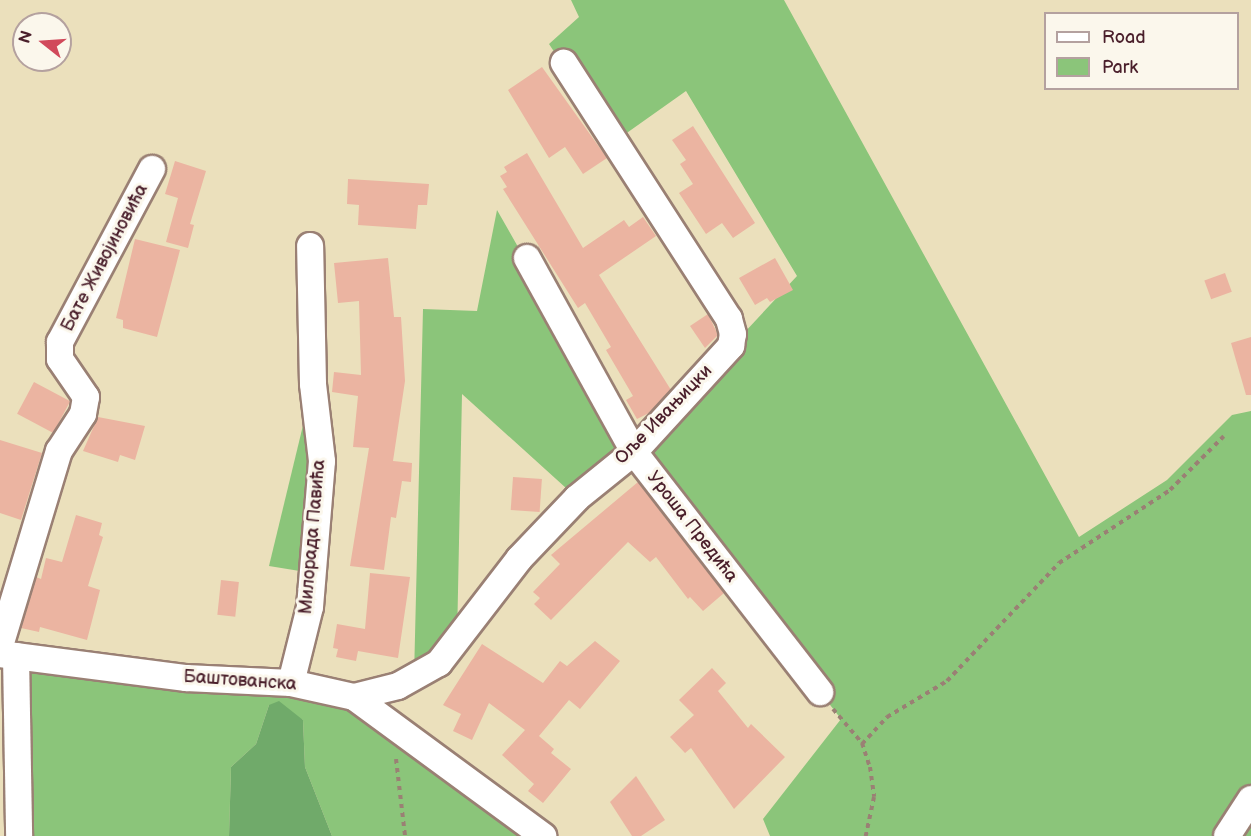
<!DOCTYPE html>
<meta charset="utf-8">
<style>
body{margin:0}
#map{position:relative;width:1251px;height:836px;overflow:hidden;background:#ebe0bc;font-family:"Balsamiq Sans",sans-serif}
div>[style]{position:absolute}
.green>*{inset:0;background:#8bc57a}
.forest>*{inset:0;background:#70aa6a}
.building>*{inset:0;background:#ebb4a1;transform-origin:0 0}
.path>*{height:4px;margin-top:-2px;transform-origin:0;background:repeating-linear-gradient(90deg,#9a8074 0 4.5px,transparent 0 9px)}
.roads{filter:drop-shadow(2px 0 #9a8074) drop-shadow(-2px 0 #9a8074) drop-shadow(0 2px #9a8074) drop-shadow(0 -2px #9a8074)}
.minor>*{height:26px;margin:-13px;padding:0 13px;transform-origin:13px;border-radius:13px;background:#fff}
span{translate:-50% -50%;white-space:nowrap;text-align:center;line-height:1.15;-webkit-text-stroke:6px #fbf7ec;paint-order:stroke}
.street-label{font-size:18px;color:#4a1f2b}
.legend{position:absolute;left:1044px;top:12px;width:195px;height:78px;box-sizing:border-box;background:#fbf7ec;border:2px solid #b4a19f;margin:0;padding:8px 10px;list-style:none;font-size:18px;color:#4a1f2b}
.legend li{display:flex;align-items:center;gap:12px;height:30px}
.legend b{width:30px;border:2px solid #b4a19f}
.north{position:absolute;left:12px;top:12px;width:60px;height:60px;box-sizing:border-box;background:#fbf7ec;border:2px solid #b4a19f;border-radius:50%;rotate:287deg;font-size:16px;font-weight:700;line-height:24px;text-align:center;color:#4a1f2b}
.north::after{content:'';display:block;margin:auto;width:21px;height:27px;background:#d1495b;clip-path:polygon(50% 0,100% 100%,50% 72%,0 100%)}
</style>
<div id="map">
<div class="green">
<div style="clip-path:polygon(571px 0,784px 0,1079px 537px,1167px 480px,1232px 415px,1251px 411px,1251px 836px,770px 836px,763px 819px,841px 719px,634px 452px,577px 498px,462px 394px,457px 641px,414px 677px,423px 309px,477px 311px,497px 210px,634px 451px,797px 276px,686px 91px,614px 142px,549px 44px,579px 17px)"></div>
<div style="clip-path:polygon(313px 384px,312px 573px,269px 566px)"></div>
<div style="clip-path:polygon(16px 656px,354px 697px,542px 836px,332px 836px,305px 767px,303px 720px,269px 705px,256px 744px,231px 767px,229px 836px,19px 836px)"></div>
</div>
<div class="forest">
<div style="clip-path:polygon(279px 701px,303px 720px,305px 767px,332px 836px,229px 836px,231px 767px,256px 744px,269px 705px)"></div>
</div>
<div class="building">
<div style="clip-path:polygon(542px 67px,607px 158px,583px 174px,565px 147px,549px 158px,508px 90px)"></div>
<div style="clip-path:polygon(693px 126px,755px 223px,733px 238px,722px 223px,706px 234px,679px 193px,693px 184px,680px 164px,686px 160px,672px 140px)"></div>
<div style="clip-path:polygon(527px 153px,583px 248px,624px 220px,629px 227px,643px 217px,656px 236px,599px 275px,671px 390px,651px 412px,637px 419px,626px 400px,633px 396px,606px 350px,611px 347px,585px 303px,578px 308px,503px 189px,507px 187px,500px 176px,507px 172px,504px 167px)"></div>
<div style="clip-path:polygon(175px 161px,206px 171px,190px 224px,194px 225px,188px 248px,166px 242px,178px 198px,165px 194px)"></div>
<div style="clip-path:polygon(348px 179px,429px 184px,427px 205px,418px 205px,416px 229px,358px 225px,359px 205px,347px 204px)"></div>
<div style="clip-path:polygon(135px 239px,180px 250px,157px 337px,123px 328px,123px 320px,116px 318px)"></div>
<div style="clip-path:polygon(388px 258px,394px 317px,401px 317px,405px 381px,393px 461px,412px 463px,411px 482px,402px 481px,396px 518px,391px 517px,384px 570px,350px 566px,369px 448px,353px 447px,358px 396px,332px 392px,334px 372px,361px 375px,359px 301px,338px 303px,334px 263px)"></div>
<div style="clip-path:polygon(775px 258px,793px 290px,770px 302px,767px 298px,755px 305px,739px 278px)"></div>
<div style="left:1225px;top:273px;width:20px;height:22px;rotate:70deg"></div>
<div style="clip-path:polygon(708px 314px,718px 335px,705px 348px,690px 326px)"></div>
<div style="clip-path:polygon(1251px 337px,1251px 395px,1246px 395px,1231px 343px)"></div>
<div style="left:34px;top:382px;width:41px;height:36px;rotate:28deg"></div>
<div style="clip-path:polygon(98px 417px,145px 426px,135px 460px,120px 455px,118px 462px,83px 451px)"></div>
<div style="clip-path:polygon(0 440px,42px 453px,21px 520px,0 513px)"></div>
<div style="left:513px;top:477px;width:29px;height:33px;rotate:4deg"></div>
<div style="clip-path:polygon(638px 482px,724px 593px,703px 611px,690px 597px,688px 599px,656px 557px,650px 562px,628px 542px,551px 620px,534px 604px,540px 598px,533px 592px,560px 564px,551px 555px)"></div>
<div style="clip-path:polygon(76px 515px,102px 523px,99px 535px,103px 537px,88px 586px,100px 590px,87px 640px,40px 627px,39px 632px,21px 628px,36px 577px,41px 579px,46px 558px,62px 562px)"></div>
<div style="clip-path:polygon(370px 573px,410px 577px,398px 658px,358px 651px,356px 661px,336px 657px,338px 649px,333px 648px,337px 624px,365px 629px)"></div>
<div style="left:221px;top:580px;width:18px;height:35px;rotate:6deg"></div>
<div style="clip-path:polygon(595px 641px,620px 661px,580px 709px,569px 700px,539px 736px,554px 749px,551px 753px,571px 769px,543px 803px,528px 791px,534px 784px,502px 755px,525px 730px,489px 703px,472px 740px,453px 731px,461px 714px,443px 705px,482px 644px,543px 683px,560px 661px,567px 666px)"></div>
<div style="clip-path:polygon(712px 668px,726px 683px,718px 691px,748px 728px,751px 724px,785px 757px,734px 809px,691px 748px,685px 753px,670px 737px,694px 715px,679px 700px)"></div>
<div style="clip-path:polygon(636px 776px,665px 820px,641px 836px,632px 836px,610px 802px)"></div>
</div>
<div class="path">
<div style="left:833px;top:709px;width:45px;rotate:49.5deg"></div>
<div style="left:862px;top:743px;width:25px;rotate:72deg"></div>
<div style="left:870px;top:767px;width:30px;rotate:82deg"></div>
<div style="left:874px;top:797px;width:40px;rotate:102deg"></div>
<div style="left:862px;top:744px;width:37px;rotate:-47deg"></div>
<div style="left:887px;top:717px;width:70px;rotate:-31deg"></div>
<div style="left:947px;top:681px;width:163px;rotate:-46.5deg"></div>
<div style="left:1059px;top:563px;width:133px;rotate:-33.3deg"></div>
<div style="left:1170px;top:490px;width:76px;rotate:-45deg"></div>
<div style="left:396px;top:759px;width:78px;rotate:83.3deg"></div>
</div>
<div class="roads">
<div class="minor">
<div style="left:527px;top:258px;width:222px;rotate:61.1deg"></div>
<div style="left:634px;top:452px;width:304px;rotate:52.2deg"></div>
<div style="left:0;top:646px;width:204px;rotate:-73.2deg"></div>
<div style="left:59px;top:451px;width:44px;rotate:-57deg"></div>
<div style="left:83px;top:414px;width:17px;rotate:-80deg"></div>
<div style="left:86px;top:397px;width:46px;rotate:-124.4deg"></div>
<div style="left:60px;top:359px;width:17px;rotate:-90deg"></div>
<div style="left:60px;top:342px;width:196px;rotate:-62deg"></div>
<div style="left:0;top:654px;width:188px;rotate:7.4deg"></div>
<div style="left:186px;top:678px;width:105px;rotate:2.7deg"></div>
<div style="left:291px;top:683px;width:65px;rotate:12.5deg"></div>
<div style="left:354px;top:697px;width:235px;rotate:36.3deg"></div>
<div style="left:16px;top:656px;width:180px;rotate:89deg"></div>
<div style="left:291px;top:683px;width:78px;rotate:-76deg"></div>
<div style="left:310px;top:607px;width:146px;rotate:-85.3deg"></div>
<div style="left:322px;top:461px;width:78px;rotate:-96.7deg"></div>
<div style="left:313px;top:384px;width:138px;rotate:-91.2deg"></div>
<div style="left:354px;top:697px;width:45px;rotate:-14deg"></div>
<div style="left:398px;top:686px;width:47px;rotate:-29.3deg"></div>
<div style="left:439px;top:663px;width:131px;rotate:-52.4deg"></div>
<div style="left:519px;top:559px;width:84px;rotate:-46.4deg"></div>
<div style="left:577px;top:498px;width:73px;rotate:-38.9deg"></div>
<div style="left:634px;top:452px;width:144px;rotate:-47.5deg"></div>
<div style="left:731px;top:346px;width:12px;rotate:-81deg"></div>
<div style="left:733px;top:334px;width:16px;rotate:-105deg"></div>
<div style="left:729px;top:319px;width:305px;rotate:-122.8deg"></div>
<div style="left:1227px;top:836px;width:44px;rotate:-57deg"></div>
</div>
</div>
<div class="street-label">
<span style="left:105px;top:258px;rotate:-62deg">Бате Живојиновића</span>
<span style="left:664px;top:415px;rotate:-46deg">Оље Ивањицки</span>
<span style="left:692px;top:527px;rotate:52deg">Уроша Предића</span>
<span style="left:313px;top:537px;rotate:-85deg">Милорада Павића</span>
<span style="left:240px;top:681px;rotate:4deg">Баштованска</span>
</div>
<ul class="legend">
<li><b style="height:8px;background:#fff"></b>Road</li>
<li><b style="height:16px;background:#8bc57a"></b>Park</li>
</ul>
<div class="north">N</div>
</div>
